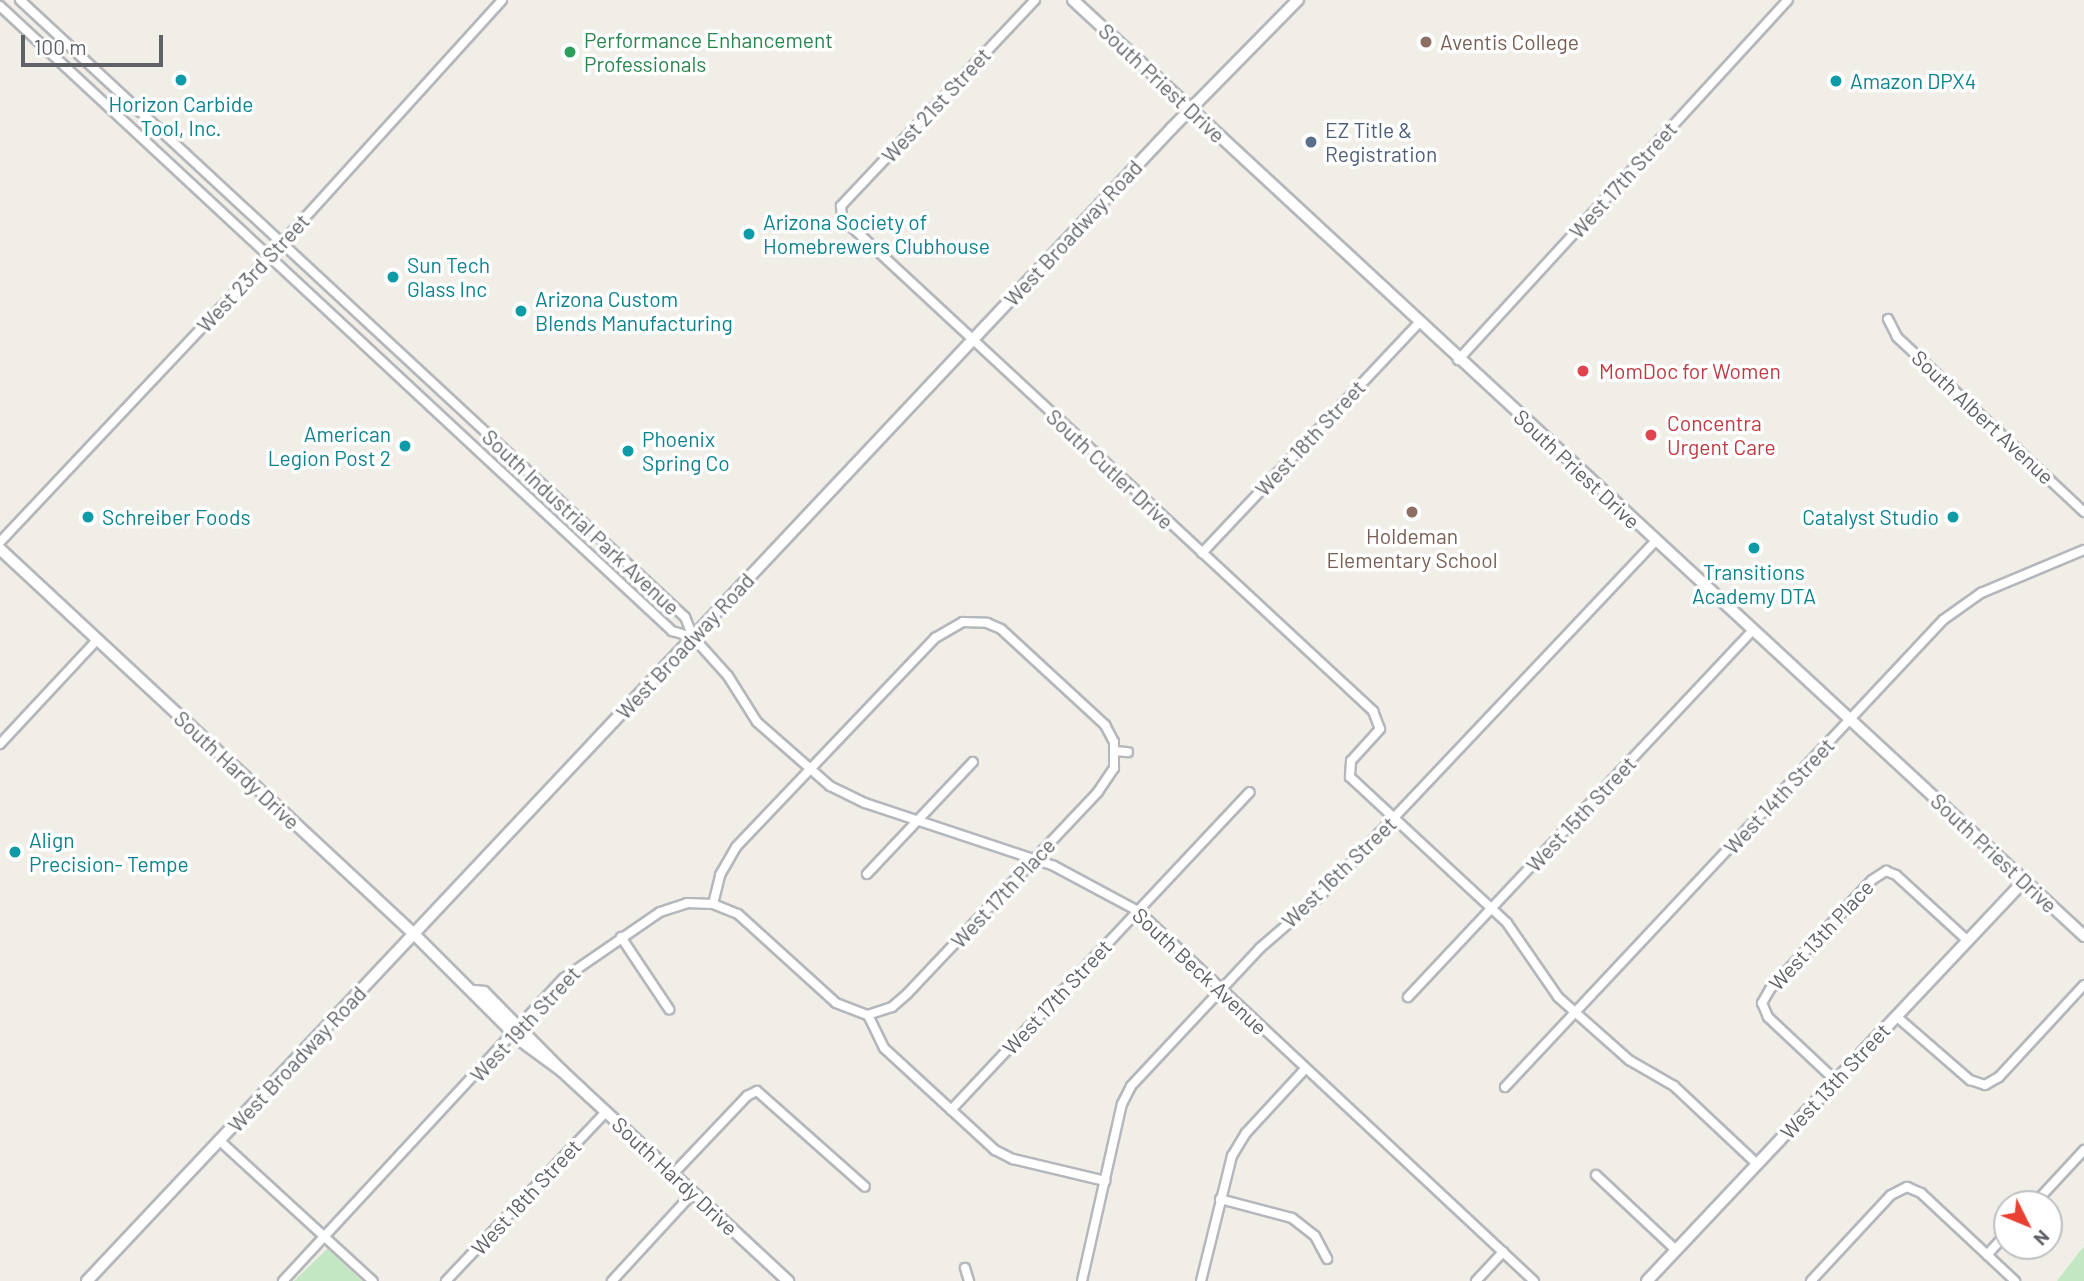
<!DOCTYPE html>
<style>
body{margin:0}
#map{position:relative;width:2084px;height:1281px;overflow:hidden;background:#f0eee7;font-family:Barlow,sans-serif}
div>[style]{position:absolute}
.green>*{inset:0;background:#c4e7c3}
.roads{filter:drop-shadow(2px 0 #b4b7bb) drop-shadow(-2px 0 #b4b7bb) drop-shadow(0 2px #b4b7bb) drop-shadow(0 -2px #b4b7bb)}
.street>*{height:8px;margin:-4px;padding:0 4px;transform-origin:4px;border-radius:4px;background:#fff}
.secondary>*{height:10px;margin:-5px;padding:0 5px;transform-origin:5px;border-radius:5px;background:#fff}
.dots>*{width:19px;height:19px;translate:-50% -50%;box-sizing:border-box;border:4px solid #fff;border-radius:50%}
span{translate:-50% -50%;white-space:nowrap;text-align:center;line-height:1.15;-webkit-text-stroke:7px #fff;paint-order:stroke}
.leisure-label{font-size:21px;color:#27864d}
.left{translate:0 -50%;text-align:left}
.education-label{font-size:21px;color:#785e54}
.culture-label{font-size:21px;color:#0d838f}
.right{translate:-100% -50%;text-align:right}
.street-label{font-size:21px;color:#5e6267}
.service-label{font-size:21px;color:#4e5e75}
.health-label{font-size:21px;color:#be3a42}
.north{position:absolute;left:1993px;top:1190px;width:70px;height:70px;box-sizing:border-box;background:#fff;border:2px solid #bfc0c2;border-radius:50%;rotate:133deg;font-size:19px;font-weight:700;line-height:28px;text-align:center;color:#5e6267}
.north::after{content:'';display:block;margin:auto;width:24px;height:32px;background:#ea4033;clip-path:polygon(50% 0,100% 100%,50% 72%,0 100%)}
.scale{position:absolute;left:21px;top:35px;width:142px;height:32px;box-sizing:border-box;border:4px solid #5e6267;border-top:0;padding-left:9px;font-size:21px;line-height:24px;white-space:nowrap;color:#5e6267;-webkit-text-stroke:5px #fff;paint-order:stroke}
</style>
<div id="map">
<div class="green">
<div style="clip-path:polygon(2084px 1247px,2084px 1281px,2057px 1281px,2080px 1251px)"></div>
<div style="clip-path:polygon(327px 1249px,330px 1251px,362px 1281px,294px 1281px)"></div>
</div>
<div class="roads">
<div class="street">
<div style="left:20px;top:0;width:907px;rotate:42.86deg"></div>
<div style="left:685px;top:617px;width:22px;rotate:68deg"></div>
<div style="left:1035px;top:0;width:283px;rotate:133.3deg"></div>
<div style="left:841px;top:206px;width:12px;rotate:85deg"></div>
<div style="left:842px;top:218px;width:725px;rotate:42.87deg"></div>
<div style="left:1373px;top:711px;width:19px;rotate:69deg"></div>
<div style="left:1380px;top:729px;width:43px;rotate:132.2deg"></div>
<div style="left:1351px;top:761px;width:16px;rotate:94deg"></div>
<div style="left:1350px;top:777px;width:214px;rotate:42.9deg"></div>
<div style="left:1507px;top:923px;width:90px;rotate:55.4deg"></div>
<div style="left:1558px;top:997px;width:95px;rotate:41.6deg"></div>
<div style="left:1629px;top:1060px;width:52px;rotate:30deg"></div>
<div style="left:1674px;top:1086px;width:114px;rotate:43.2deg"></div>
<div style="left:0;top:6px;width:918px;rotate:42.92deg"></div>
<div style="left:672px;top:631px;width:22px;rotate:16deg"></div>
<div style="left:1888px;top:319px;width:20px;rotate:63deg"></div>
<div style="left:1897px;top:337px;width:256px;rotate:43.1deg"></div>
<div style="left:1458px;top:360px;width:488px;rotate:-47.5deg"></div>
<div style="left:0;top:542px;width:424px;rotate:-46.7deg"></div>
<div style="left:291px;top:233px;width:314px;rotate:-47.8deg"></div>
<div style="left:1202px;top:553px;width:316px;rotate:-46.7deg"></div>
<div style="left:693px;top:637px;width:52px;rotate:48.1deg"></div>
<div style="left:728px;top:676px;width:54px;rotate:57.8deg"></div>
<div style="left:757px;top:722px;width:97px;rotate:41.2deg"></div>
<div style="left:830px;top:786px;width:39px;rotate:26deg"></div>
<div style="left:865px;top:803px;width:199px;rotate:18.4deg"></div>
<div style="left:1054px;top:866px;width:95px;rotate:28.2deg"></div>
<div style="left:1138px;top:911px;width:542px;rotate:43.06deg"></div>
<div style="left:0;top:744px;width:141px;rotate:-47deg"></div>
<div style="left:1116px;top:751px;width:12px;rotate:5deg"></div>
<div style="left:867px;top:874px;width:154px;rotate:-46.6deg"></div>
<div style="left:713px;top:904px;width:30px;rotate:-76deg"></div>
<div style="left:720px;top:875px;width:32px;rotate:-60deg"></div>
<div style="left:736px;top:847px;width:289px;rotate:-46.4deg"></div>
<div style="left:935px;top:638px;width:32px;rotate:-30deg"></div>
<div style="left:963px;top:622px;width:24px;rotate:2deg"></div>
<div style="left:987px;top:623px;width:15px;rotate:23deg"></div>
<div style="left:1001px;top:629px;width:142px;rotate:42.7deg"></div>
<div style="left:1105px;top:725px;width:19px;rotate:62deg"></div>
<div style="left:1114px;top:742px;width:26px;rotate:90deg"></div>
<div style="left:1114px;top:768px;width:29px;rotate:124deg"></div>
<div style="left:1098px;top:792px;width:278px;rotate:133.4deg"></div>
<div style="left:907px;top:994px;width:20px;rotate:139deg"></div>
<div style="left:892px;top:1007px;width:25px;rotate:162deg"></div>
<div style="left:621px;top:937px;width:87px;rotate:56.3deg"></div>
<div style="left:1408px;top:997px;width:504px;rotate:-46.77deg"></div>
<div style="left:1896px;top:1016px;width:98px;rotate:40.9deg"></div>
<div style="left:1970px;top:1080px;width:16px;rotate:18deg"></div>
<div style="left:1985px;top:1085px;width:16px;rotate:-30deg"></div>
<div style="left:1999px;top:1077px;width:125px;rotate:-47.3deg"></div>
<div style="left:1835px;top:1080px;width:92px;rotate:-136.8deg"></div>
<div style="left:1768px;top:1017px;width:15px;rotate:-113deg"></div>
<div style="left:1762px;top:1003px;width:16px;rotate:-60deg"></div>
<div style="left:1770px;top:989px;width:149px;rotate:-46.9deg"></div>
<div style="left:1872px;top:880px;width:17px;rotate:-33deg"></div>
<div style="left:1886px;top:871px;width:11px;rotate:22deg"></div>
<div style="left:1896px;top:875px;width:96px;rotate:42.5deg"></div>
<div style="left:1505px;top:1087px;width:640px;rotate:-46.84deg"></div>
<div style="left:1943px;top:620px;width:47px;rotate:-35.4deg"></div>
<div style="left:1981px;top:593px;width:112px;rotate:-22.7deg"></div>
<div style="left:951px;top:1110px;width:436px;rotate:-46.8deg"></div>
<div style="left:220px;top:1141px;width:207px;rotate:42.5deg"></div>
<div style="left:673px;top:1174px;width:108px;rotate:-46.5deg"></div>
<div style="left:747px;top:1096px;width:11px;rotate:-27deg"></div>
<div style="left:757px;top:1091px;width:144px;rotate:41.6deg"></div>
<div style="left:1596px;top:1175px;width:110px;rotate:43.2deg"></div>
<div style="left:1220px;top:1199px;width:74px;rotate:14.8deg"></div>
<div style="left:1292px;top:1218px;width:29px;rotate:38deg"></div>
<div style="left:1315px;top:1236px;width:26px;rotate:62deg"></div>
<div style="left:2034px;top:1204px;width:74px;rotate:-47.2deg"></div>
<div style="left:1987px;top:1255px;width:30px;rotate:-48deg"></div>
<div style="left:965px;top:1268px;width:14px;rotate:73deg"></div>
<div style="left:283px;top:1281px;width:413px;rotate:-47.2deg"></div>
<div style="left:564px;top:978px;width:116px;rotate:-34.5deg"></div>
<div style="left:660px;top:912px;width:28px;rotate:-18deg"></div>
<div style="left:687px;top:903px;width:26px;rotate:2deg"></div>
<div style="left:713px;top:904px;width:27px;rotate:22deg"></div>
<div style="left:738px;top:914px;width:132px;rotate:42.2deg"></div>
<div style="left:836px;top:1003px;width:34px;rotate:21deg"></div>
<div style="left:868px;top:1015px;width:37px;rotate:64deg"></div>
<div style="left:884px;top:1048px;width:151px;rotate:42.6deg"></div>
<div style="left:995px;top:1150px;width:20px;rotate:27deg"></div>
<div style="left:1013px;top:1159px;width:95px;rotate:13.4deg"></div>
<div style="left:446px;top:1281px;width:233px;rotate:-46.6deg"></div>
<div style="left:612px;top:1281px;width:120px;rotate:-47.4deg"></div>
<div style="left:1082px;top:1281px;width:181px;rotate:-77.3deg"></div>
<div style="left:1122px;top:1104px;width:20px;rotate:-63deg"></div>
<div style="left:1131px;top:1086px;width:189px;rotate:-46.9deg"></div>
<div style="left:1260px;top:948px;width:77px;rotate:-40.8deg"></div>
<div style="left:1318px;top:898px;width:492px;rotate:-46.6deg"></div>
<div style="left:1201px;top:1281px;width:129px;rotate:-76.1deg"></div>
<div style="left:1232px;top:1156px;width:27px;rotate:-59deg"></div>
<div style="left:1246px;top:1133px;width:87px;rotate:-47.3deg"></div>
<div style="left:1476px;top:1281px;width:40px;rotate:-47deg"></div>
<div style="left:1811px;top:1281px;width:117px;rotate:-47.1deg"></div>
<div style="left:1891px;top:1195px;width:18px;rotate:-27deg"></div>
<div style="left:1907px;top:1187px;width:15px;rotate:23deg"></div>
<div style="left:1921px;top:1193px;width:129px;rotate:43.1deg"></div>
</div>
<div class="secondary">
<div style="left:1073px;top:0;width:1378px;rotate:42.79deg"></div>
<div style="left:0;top:549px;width:565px;rotate:42.92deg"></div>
<div style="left:414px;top:934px;width:151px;rotate:45deg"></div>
<div style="left:521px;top:1041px;width:51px;rotate:36.2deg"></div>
<div style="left:475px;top:991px;width:9px;rotate:6deg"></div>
<div style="left:484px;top:992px;width:111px;rotate:45.4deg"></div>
<div style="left:562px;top:1071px;width:309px;rotate:42.9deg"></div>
<div style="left:87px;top:1281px;width:1583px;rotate:-46.74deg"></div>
<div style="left:1172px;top:128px;width:180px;rotate:-45.5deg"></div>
<div style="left:1647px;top:1281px;width:550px;rotate:-46.7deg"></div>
</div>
</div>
<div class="dots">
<div style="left:1426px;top:42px;background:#8d6e63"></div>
<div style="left:570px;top:52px;background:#2e9e5b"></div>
<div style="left:181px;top:80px;background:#0f9aa8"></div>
<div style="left:1836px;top:81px;background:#0f9aa8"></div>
<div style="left:1311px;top:142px;background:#5c6f8a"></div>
<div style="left:749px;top:234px;background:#0f9aa8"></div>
<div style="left:393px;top:277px;background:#0f9aa8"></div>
<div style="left:521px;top:311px;background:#0f9aa8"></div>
<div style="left:1583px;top:371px;background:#e0444e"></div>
<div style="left:1651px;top:435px;background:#e0444e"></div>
<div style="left:405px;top:446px;background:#0f9aa8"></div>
<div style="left:628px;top:451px;background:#0f9aa8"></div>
<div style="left:1412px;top:512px;background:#8d6e63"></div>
<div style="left:88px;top:517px;background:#0f9aa8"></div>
<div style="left:1953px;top:517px;background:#0f9aa8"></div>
<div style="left:1754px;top:548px;background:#0f9aa8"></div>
<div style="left:15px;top:852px;background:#0f9aa8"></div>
</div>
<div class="leisure-label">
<span class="left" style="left:584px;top:52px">Performance Enhancement<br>Professionals</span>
</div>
<div class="education-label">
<span class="left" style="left:1440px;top:42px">Aventis College</span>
<span style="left:1412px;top:548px">Holdeman<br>Elementary School</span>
</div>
<div class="culture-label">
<span class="left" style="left:1850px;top:81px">Amazon DPX4</span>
<span style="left:181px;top:116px">Horizon Carbide<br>Tool, Inc.</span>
<span class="left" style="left:763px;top:234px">Arizona Society of<br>Homebrewers Clubhouse</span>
<span class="left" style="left:407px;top:277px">Sun Tech<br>Glass Inc</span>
<span class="left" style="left:535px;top:311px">Arizona Custom<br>Blends Manufacturing</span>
<span class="right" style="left:391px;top:446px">American<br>Legion Post 2</span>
<span class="left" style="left:642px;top:451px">Phoenix<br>Spring Co</span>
<span class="left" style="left:102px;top:517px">Schreiber Foods</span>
<span class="right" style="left:1939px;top:517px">Catalyst Studio</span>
<span style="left:1754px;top:584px">Transitions<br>Academy DTA</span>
<span class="left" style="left:29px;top:852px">Align<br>Precision- Tempe</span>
</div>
<div class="street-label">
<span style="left:1162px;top:83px;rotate:43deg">South Priest Drive</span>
<span style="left:936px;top:105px;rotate:-47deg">West 21st Street</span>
<span style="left:1623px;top:180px;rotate:-48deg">West 17th Street</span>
<span style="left:1073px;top:233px;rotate:-47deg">West Broadway Road</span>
<span style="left:253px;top:273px;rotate:-47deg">West 23rd Street</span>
<span style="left:1983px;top:417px;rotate:43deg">South Albert Avenue</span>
<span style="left:1310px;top:438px;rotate:-47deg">West 18th Street</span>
<span style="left:1110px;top:469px;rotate:43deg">South Cutler Drive</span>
<span style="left:1577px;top:469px;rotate:43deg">South Priest Drive</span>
<span style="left:581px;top:522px;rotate:43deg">South Industrial Park Avenue</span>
<span style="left:685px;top:646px;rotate:-47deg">West Broadway Road</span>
<span style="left:237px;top:770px;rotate:43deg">South Hardy Drive</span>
<span style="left:1779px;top:796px;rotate:-47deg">West 14th Street</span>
<span style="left:1581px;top:814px;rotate:-47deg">West 15th Street</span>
<span style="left:1994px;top:853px;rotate:43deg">South Priest Drive</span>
<span style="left:1339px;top:872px;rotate:-44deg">West 16th Street</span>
<span style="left:1003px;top:893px;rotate:-47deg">West 17th Place</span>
<span style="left:1821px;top:935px;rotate:-47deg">West 13th Place</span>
<span style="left:1200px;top:971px;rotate:43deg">South Beck Avenue</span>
<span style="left:1057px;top:997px;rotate:-47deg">West 17th Street</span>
<span style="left:525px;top:1024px;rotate:-47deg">West 19th Street</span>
<span style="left:297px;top:1059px;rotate:-47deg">West Broadway Road</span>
<span style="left:1835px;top:1081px;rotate:-47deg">West 13th Street</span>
<span style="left:675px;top:1176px;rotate:43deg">South Hardy Drive</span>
<span style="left:526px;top:1197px;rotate:-47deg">West 18th Street</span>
</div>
<div class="service-label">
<span class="left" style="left:1325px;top:142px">EZ Title &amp;<br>Registration</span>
</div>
<div class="health-label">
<span class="left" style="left:1599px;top:371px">MomDoc for Women</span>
<span class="left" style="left:1667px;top:435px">Concentra<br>Urgent Care</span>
</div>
<div class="north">N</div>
<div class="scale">100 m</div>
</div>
